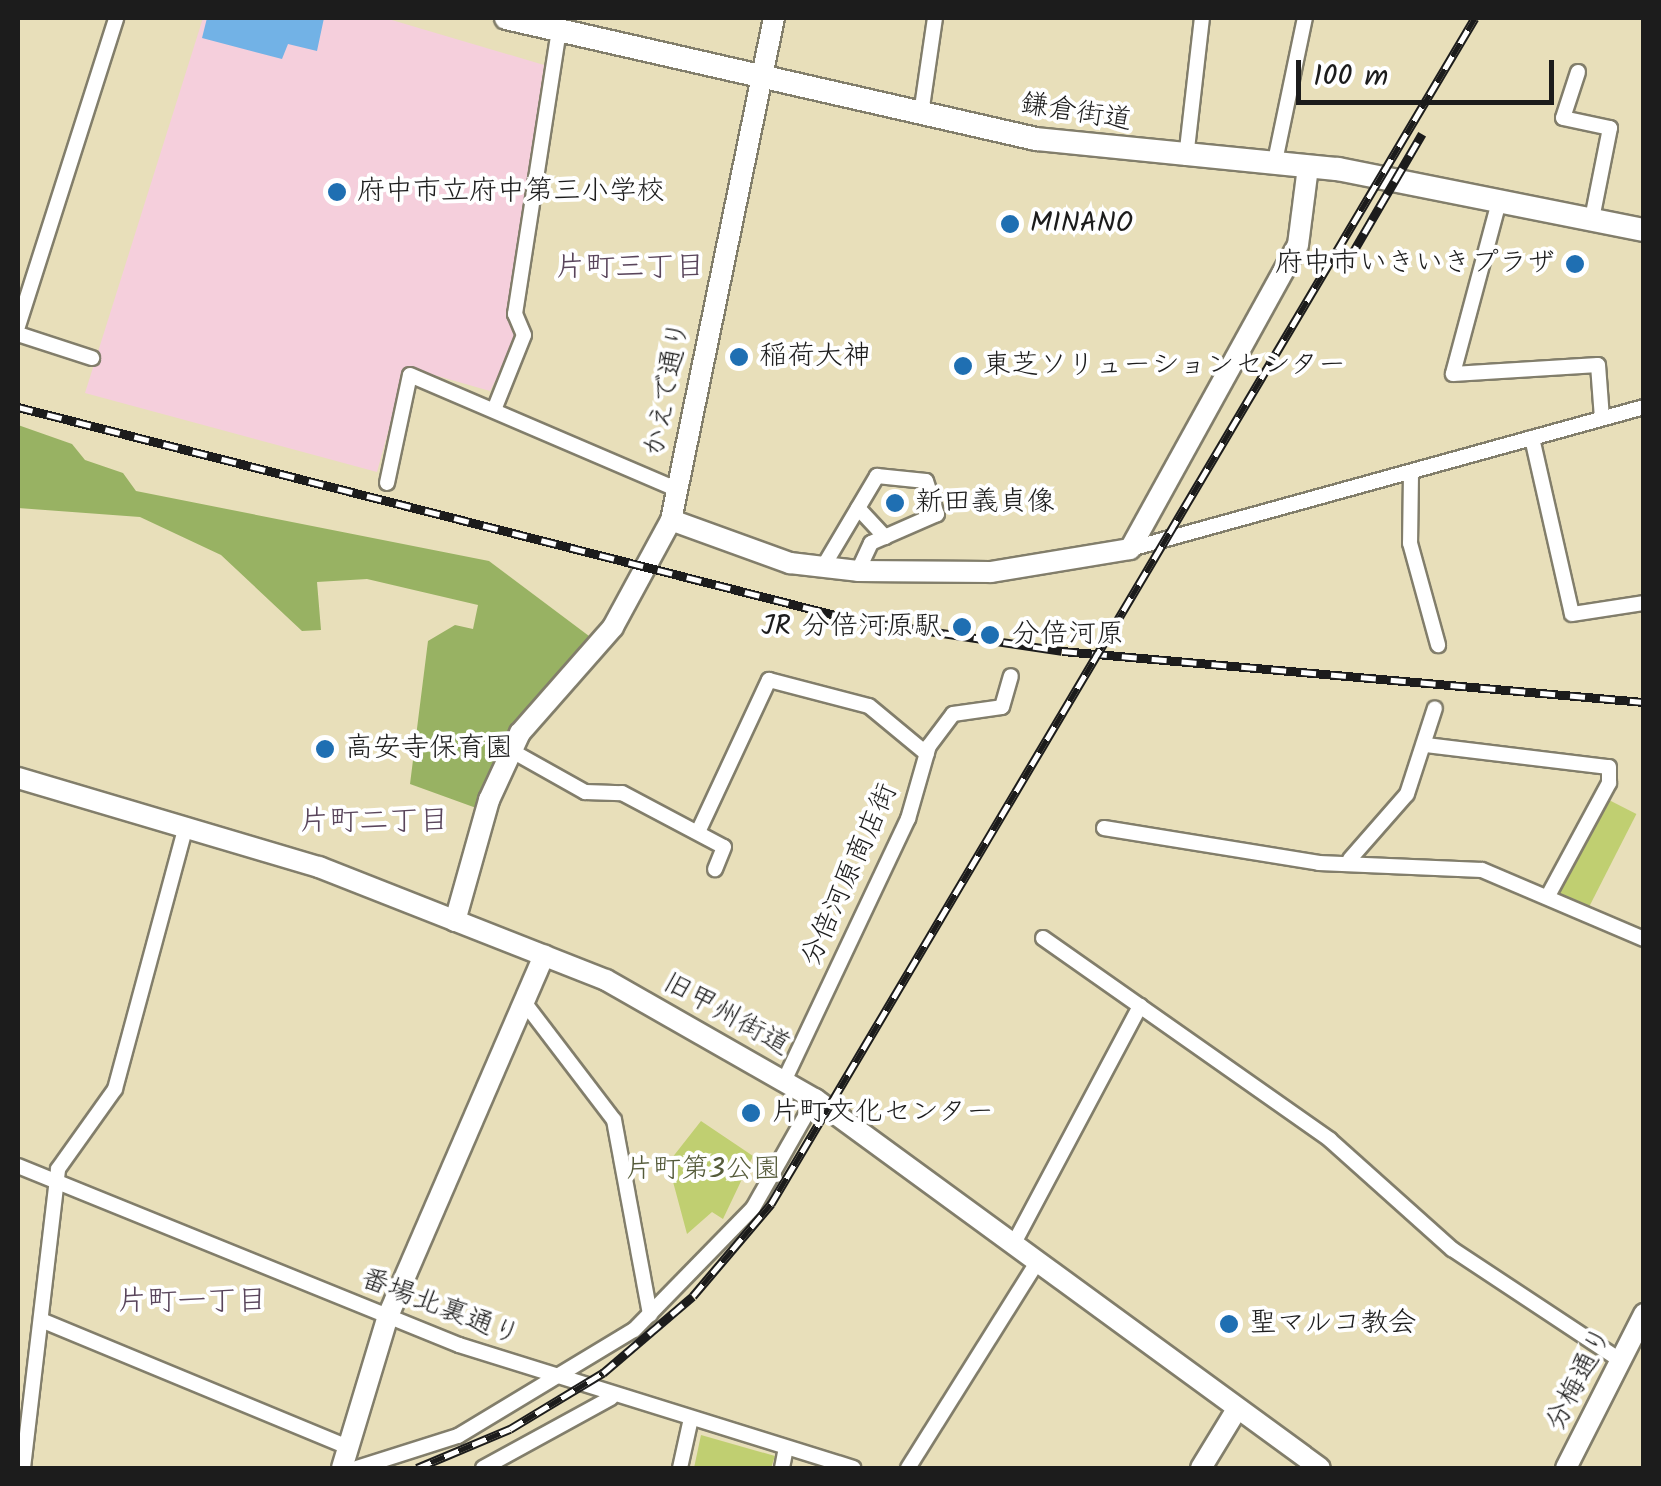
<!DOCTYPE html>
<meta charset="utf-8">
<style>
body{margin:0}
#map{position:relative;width:1661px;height:1486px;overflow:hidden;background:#e8dfba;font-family:Kalam,"Klee One",sans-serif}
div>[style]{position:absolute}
.built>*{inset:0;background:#f5cfdc}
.green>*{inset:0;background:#c0cf71;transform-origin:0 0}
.forest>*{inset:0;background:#98b263}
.water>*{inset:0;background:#72b2e6}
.roads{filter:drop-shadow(2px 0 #827e6b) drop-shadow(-2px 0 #827e6b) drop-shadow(0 2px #827e6b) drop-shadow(0 -2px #827e6b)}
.street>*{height:14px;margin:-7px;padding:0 7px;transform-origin:7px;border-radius:7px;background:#fff}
.secondary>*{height:20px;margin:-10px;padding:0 10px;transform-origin:10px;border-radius:10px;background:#fff}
.primary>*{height:22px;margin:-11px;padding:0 11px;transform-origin:11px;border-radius:11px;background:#fff}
.rail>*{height:9px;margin-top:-4.5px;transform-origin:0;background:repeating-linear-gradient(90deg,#fff 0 15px,#1c1c1c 0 30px);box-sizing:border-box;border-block:2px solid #1c1c1c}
.dots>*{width:28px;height:28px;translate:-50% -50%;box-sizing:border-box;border:5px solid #fff;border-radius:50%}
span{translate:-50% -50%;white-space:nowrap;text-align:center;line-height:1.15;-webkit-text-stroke:8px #fff;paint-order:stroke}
.street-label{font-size:28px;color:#1c1c1c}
.poi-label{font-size:28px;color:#1c1c1c}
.left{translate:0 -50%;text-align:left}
.right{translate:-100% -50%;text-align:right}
.park-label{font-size:28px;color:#555b3a}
.neighbourhood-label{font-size:30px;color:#59455b}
.frame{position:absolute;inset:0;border:20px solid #1c1c1c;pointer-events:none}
.scale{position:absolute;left:1296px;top:60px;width:258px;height:45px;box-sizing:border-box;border:5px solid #1c1c1c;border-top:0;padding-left:12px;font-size:30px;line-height:35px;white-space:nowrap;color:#1c1c1c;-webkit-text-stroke:8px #fff;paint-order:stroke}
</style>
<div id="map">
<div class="built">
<div style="clip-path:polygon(203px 18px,385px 18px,544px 65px,508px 319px,516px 340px,490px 391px,406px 367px,377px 472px,85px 393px)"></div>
</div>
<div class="green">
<div style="left:1607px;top:799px;width:33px;height:110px;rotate:27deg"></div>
<div style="clip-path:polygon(701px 1121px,753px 1156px,723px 1219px,712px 1212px,687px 1234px,668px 1163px)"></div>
<div style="clip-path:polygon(701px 1435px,775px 1456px,771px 1468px,694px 1468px)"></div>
</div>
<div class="forest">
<div style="clip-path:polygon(18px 425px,72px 444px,85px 460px,123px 473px,136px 491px,489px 561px,593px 639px,479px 809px,410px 784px,428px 641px,455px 625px,473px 629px,478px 605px,367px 579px,317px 582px,321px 630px,302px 631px,221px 555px,140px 517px,18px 508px)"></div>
</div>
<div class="water">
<div style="clip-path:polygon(207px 18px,324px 18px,317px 51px,288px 44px,282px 59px,202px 38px)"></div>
</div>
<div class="roads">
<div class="street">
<div style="left:1578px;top:72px;width:48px;rotate:108.1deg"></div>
<div style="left:1563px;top:118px;width:48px;rotate:12deg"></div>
<div style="left:1610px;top:128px;width:93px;rotate:101.2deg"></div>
<div style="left:921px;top:114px;width:97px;rotate:-81.7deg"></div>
<div style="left:1186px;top:158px;width:141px;rotate:-83.5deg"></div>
<div style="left:1274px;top:166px;width:151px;rotate:-78.2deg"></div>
<div style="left:1500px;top:198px;width:182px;rotate:105deg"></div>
<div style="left:1453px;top:374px;width:145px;rotate:-3.6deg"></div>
<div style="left:1598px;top:365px;width:53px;rotate:85.7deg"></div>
<div style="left:18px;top:326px;width:323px;rotate:-72.3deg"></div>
<div style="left:18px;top:334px;width:78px;rotate:18deg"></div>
<div style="left:496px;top:405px;width:75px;rotate:-68.2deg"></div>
<div style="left:524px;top:335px;width:23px;rotate:-113deg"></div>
<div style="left:515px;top:314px;width:282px;rotate:-81.2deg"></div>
<div style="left:1532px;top:438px;width:180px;rotate:77.2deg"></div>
<div style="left:1572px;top:614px;width:73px;rotate:-8.7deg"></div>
<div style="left:1411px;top:474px;width:69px;rotate:90.8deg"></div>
<div style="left:1410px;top:543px;width:106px;rotate:74.6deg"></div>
<div style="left:387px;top:483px;width:110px;rotate:-78deg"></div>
<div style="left:410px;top:375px;width:292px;rotate:23.2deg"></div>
<div style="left:858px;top:508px;width:40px;rotate:47deg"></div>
<div style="left:1130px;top:549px;width:533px;rotate:-15.44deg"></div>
<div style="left:823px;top:567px;width:106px;rotate:-59.3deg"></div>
<div style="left:877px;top:476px;width:49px;rotate:5.8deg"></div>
<div style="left:926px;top:481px;width:35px;rotate:72deg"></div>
<div style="left:937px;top:514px;width:72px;rotate:156.3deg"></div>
<div style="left:871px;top:543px;width:31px;rotate:115deg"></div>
<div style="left:1426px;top:745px;width:184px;rotate:6.9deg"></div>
<div style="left:1609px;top:767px;width:16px;rotate:90deg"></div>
<div style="left:1609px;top:783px;width:128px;rotate:118.4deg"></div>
<div style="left:512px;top:751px;width:84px;rotate:29.3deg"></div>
<div style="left:585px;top:792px;width:37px;rotate:2deg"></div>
<div style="left:622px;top:793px;width:115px;rotate:27.9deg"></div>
<div style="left:724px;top:847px;width:24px;rotate:112deg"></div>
<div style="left:1104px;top:828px;width:218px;rotate:9.2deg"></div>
<div style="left:1319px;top:863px;width:163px;rotate:2.5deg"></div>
<div style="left:1482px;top:870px;width:176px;rotate:23.1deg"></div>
<div style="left:698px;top:832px;width:168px;rotate:-65deg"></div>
<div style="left:769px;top:680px;width:103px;rotate:14.6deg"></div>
<div style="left:869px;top:706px;width:75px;rotate:39.6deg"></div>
<div style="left:1350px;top:859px;width:86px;rotate:-48.8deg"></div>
<div style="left:1407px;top:794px;width:90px;rotate:-72deg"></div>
<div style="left:1043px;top:938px;width:351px;rotate:35.1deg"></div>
<div style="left:1330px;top:1140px;width:164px;rotate:41.8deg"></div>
<div style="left:1452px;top:1249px;width:201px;rotate:33.5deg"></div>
<div style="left:524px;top:1002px;width:148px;rotate:52.7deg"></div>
<div style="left:614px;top:1120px;width:198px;rotate:79.5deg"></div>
<div style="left:785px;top:1079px;width:288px;rotate:-64.7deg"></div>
<div style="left:908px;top:819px;width:76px;rotate:-74deg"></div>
<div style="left:929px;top:746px;width:40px;rotate:-53deg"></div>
<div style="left:953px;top:714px;width:49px;rotate:-8.1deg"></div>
<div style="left:1002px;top:707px;width:32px;rotate:-74deg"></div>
<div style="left:18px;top:1166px;width:476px;rotate:22.1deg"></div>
<div style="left:459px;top:1345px;width:413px;rotate:17.3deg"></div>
<div style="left:1013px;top:1245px;width:271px;rotate:-62deg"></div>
<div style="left:41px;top:1320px;width:332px;rotate:22.5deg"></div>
<div style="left:23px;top:1468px;width:301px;rotate:-83.3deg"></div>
<div style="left:58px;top:1169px;width:98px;rotate:-54.5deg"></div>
<div style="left:115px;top:1089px;width:273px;rotate:-74.9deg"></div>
<div style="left:357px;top:1468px;width:106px;rotate:-17.6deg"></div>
<div style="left:458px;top:1436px;width:205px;rotate:-31.1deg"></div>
<div style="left:634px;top:1330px;width:170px;rotate:-45.7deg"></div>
<div style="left:753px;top:1208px;width:125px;rotate:-60.4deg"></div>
<div style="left:483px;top:1468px;width:146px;rotate:-28.7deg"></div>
<div style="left:680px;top:1468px;width:46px;rotate:-77.5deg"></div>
<div style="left:782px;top:1468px;width:20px;rotate:-79deg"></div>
<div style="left:908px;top:1468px;width:243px;rotate:-57.9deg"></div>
</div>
<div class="secondary">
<div style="left:671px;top:520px;width:127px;rotate:19.9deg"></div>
<div style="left:790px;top:563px;width:68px;rotate:6.7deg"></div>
<div style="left:858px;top:571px;width:133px;rotate:0.4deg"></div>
<div style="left:991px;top:572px;width:141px;rotate:-9.4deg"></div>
<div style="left:1130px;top:549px;width:347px;rotate:-61.1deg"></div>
<div style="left:1298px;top:245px;width:79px;rotate:-82.7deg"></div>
<div style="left:18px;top:778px;width:314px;rotate:16.5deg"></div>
<div style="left:319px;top:867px;width:308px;rotate:21.5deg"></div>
<div style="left:606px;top:980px;width:241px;rotate:29.7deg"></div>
<div style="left:815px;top:1099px;width:625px;rotate:36.16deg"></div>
<div style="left:455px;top:921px;width:126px;rotate:-74.3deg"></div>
<div style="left:489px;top:800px;width:74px;rotate:-65.2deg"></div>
<div style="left:520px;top:733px;width:141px;rotate:-48.7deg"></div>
<div style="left:613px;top:627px;width:122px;rotate:-61.5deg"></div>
<div style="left:671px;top:520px;width:512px;rotate:-78.41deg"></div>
<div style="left:342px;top:1468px;width:159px;rotate:-73.2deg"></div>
<div style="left:388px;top:1316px;width:393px;rotate:-66.6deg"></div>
<div style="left:1201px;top:1468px;width:69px;rotate:-58.6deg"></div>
<div style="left:1566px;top:1468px;width:173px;rotate:-63.1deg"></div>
</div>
<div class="primary">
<div style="left:506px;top:18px;width:544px;rotate:12.86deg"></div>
<div style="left:1036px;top:139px;width:303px;rotate:5.7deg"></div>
<div style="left:1338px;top:169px;width:312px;rotate:11.3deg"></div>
</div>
</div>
<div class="rail">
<div style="left:1349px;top:259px;width:145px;rotate:-59.7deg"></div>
<div style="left:18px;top:407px;width:864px;rotate:14.28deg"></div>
<div style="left:855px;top:620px;width:209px;rotate:8.5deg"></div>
<div style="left:1062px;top:651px;width:584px;rotate:5.01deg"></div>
<div style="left:417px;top:1468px;width:101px;rotate:-22.8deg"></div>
<div style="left:510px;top:1429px;width:109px;rotate:-31.1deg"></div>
<div style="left:603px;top:1373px;width:118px;rotate:-40.5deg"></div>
<div style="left:693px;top:1296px;width:121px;rotate:-49.7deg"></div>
<div style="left:771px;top:1204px;width:1379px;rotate:-59.31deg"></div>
</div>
<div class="dots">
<div style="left:337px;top:192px;background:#1f6fb2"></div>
<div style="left:1010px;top:224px;background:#1f6fb2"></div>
<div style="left:1575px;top:264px;background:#1f6fb2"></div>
<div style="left:739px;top:357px;background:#1f6fb2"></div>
<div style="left:963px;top:366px;background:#1f6fb2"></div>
<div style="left:895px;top:503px;background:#1f6fb2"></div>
<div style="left:962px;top:627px;background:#1f6fb2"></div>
<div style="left:990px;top:635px;background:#1f6fb2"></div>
<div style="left:325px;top:749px;background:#1f6fb2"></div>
<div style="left:751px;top:1113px;background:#1f6fb2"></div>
<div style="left:1229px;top:1324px;background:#1f6fb2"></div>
</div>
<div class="street-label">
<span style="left:1076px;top:113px;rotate:9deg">鎌倉街道</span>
<span style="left:668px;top:389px;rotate:-79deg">かえで通り</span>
<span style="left:850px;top:875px;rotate:-66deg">分倍河原商店街</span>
<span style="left:726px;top:1015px;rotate:29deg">旧甲州街道</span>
<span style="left:440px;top:1308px;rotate:21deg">番場北裏通り</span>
<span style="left:1580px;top:1379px;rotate:-63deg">分梅通り</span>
</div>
<div class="poi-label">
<span class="left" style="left:357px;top:192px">府中市立府中第三小学校</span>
<span class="left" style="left:1030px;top:224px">MINANO</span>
<span class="right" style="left:1555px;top:264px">府中市いきいきプラザ</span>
<span class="left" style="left:759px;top:357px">稲荷大神</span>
<span class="left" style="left:983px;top:366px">東芝ソリューションセンター</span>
<span class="left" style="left:915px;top:503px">新田義貞像</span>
<span class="right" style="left:942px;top:627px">JR 分倍河原駅</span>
<span class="left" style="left:1012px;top:635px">分倍河原</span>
<span class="left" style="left:345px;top:749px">高安寺保育園</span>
<span class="left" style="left:771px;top:1113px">片町文化センター</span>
<span class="left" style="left:1249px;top:1324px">聖マルコ教会</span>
</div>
<div class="park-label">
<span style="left:703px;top:1170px">片町第3公園</span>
</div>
<div class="neighbourhood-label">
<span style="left:630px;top:268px">片町三丁目</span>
<span style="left:374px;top:822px">片町二丁目</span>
<span style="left:192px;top:1302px">片町一丁目</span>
</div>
<div class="frame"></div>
<div class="scale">100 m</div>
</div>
